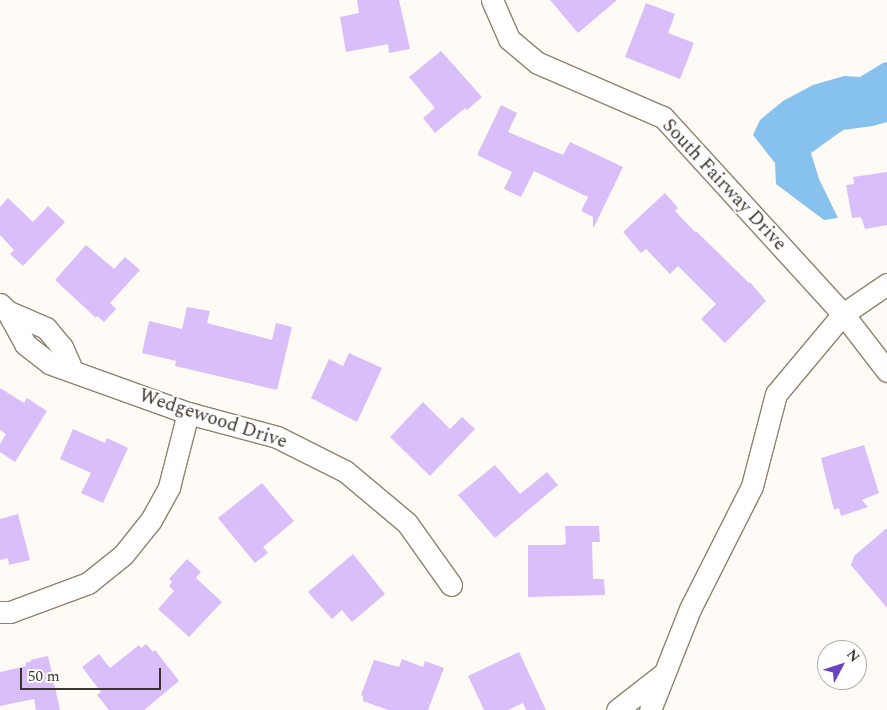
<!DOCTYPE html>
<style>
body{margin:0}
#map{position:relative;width:887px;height:710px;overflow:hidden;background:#fefaf5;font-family:Spectral,serif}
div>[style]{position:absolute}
.water>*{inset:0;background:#87c1ed}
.building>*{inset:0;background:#d9bef9}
.roads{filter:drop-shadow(1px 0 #92826c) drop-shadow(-1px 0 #92826c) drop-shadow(0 1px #92826c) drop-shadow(0 -1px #92826c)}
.minor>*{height:21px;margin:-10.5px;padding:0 10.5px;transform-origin:10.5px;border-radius:10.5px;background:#fff}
span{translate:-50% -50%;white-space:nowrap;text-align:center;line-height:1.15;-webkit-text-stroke:4px #fff;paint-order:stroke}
.street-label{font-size:19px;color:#3b342b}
.north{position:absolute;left:817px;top:640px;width:50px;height:50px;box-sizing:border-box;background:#fff;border:1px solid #b1aeaa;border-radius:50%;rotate:50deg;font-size:14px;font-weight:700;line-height:20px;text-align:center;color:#3b342b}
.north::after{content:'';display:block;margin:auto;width:18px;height:22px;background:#6845be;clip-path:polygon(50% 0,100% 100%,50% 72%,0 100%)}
.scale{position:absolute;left:20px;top:668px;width:141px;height:22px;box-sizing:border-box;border:2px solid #3b342b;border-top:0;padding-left:6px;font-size:15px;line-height:18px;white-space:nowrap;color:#3b342b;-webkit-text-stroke:4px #fff;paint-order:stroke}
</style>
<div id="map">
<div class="water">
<div style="clip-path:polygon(887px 62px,887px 122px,873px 126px,843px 130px,811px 153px,819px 179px,838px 218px,824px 220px,776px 184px,775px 163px,753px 135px,760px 120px,783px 101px,813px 85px,844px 76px,860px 77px,883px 63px)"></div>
</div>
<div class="building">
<div style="clip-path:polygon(357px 0,399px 0,410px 49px,389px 53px,388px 44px,346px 52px,340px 17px,359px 13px)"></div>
<div style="clip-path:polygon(550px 0,617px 0,578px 33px)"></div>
<div style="clip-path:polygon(646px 3px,675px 14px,668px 33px,694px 43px,680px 79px,625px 57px)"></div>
<div style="clip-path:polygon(441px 51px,482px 97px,467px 110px,465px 108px,435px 133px,423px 118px,435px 108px,409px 77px)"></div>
<div style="clip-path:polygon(501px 105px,517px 113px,508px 132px,563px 155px,570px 142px,623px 167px,593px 229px,593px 217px,581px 211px,588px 197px,534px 171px,521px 197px,504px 189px,512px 172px,477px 155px)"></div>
<div style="clip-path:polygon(887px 172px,887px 225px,865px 229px,861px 217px,852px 218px,846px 185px,854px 184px,853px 177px)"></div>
<div style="clip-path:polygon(665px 193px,678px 208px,675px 211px,695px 232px,696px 231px,749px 283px,750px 282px,766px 301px,725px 343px,701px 319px,716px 304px,678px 266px,670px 274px,646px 249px,641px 253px,623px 232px)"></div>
<div style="clip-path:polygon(8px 198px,33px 222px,48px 206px,65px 222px,23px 266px,10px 254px,14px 250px,0 235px,0 207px)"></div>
<div style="clip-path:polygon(86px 245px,114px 269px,125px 257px,140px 270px,110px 303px,116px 309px,104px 322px,97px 316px,96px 318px,55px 280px)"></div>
<div style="clip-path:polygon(187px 307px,210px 311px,207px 323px,272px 340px,276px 323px,292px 327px,277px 390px,175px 366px,176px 361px,142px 353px,149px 321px,182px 329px)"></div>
<div style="clip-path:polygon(349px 353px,382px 368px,357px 422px,311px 398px,329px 359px,343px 366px)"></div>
<div style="clip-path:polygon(0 388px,24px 403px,27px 398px,47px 411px,15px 462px,0 452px,0 444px,6px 434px,0 430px)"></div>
<div style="clip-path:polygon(423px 402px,450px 429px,462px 417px,475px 429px,430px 476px,390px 437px)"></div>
<div style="clip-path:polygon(73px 429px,105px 443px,107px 438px,128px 448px,103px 503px,81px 493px,91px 473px,60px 459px)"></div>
<div style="clip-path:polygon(864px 445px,879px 493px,862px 500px,868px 507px,841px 516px,839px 508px,834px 510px,821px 458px)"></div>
<div style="clip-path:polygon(495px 465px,520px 494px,547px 472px,558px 485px,495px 538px,458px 495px)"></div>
<div style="clip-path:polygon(262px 483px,294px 521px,263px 547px,268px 553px,255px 563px,218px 518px)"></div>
<div style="clip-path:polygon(18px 514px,30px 560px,9px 565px,8px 558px,0 560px,0 519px)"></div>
<div style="clip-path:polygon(565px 526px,599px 526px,600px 542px,592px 542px,593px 579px,604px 579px,605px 595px,528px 597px,528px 545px,563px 545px,566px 543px)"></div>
<div style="clip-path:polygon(887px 528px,887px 608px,851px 565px,854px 556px)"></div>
<div style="clip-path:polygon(353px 554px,385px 594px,352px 622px,342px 610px,332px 619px,308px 592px)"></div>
<div style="clip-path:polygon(187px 559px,201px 572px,196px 578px,222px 602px,189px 637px,158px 609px,174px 591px,169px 586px,172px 582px,169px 579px)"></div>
<div style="clip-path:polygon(146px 644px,153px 652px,155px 650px,179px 681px,144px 710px,109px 710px,97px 695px,101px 692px,82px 667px,99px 654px,110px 668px,139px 645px,141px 648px)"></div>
<div style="clip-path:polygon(519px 652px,546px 710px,526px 710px,523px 703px,508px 710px,484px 710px,468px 676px)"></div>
<div style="clip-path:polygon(48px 656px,60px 710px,36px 710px,34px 699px,0 706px,0 672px,26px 666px,26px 662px,31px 662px,30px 660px)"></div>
<div style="clip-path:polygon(402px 659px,423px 667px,425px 661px,444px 668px,428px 710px,388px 710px,363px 701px,363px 696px,361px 695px,374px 660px,399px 667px)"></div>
</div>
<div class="roads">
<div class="minor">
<div style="left:492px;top:0;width:43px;rotate:66.4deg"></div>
<div style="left:509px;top:39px;width:38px;rotate:40deg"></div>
<div style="left:538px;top:63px;width:136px;rotate:23.4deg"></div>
<div style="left:663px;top:117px;width:267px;rotate:47.6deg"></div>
<div style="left:843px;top:314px;width:72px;rotate:52.3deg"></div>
<div style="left:0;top:304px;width:10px;rotate:45deg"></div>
<div style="left:7px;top:311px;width:38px;rotate:61deg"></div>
<div style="left:25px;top:344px;width:31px;rotate:38deg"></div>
<div style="left:49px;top:363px;width:148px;rotate:19.8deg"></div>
<div style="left:188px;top:413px;width:92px;rotate:15.1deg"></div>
<div style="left:277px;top:437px;width:76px;rotate:26.6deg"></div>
<div style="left:345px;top:471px;width:81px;rotate:40deg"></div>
<div style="left:407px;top:523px;width:76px;rotate:54.6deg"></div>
<div style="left:7px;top:311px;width:43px;rotate:23.6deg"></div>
<div style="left:46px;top:328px;width:25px;rotate:50deg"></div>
<div style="left:62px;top:347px;width:24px;rotate:66deg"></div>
<div style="left:0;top:612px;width:10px"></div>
<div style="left:10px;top:612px;width:83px;rotate:-20.4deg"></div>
<div style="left:88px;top:583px;width:45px;rotate:-38.7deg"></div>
<div style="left:123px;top:555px;width:45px;rotate:-51.3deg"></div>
<div style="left:151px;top:520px;width:38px;rotate:-61deg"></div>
<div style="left:169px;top:487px;width:76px;rotate:-75.6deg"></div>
<div style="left:617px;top:710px;width:57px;rotate:-37.9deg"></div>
<div style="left:650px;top:710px;width:109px;rotate:-68.4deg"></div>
<div style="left:690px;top:609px;width:138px;rotate:-63.2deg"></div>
<div style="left:752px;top:486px;width:95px;rotate:-75.4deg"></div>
<div style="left:776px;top:394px;width:104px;rotate:-50.1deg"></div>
<div style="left:843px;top:314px;width:53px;rotate:-34.3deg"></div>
</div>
</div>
<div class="street-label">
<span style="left:724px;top:185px;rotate:47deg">South Fairway Drive</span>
<span style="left:213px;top:419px;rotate:18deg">Wedgewood Drive</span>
</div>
<div class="north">N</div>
<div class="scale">50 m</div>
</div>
